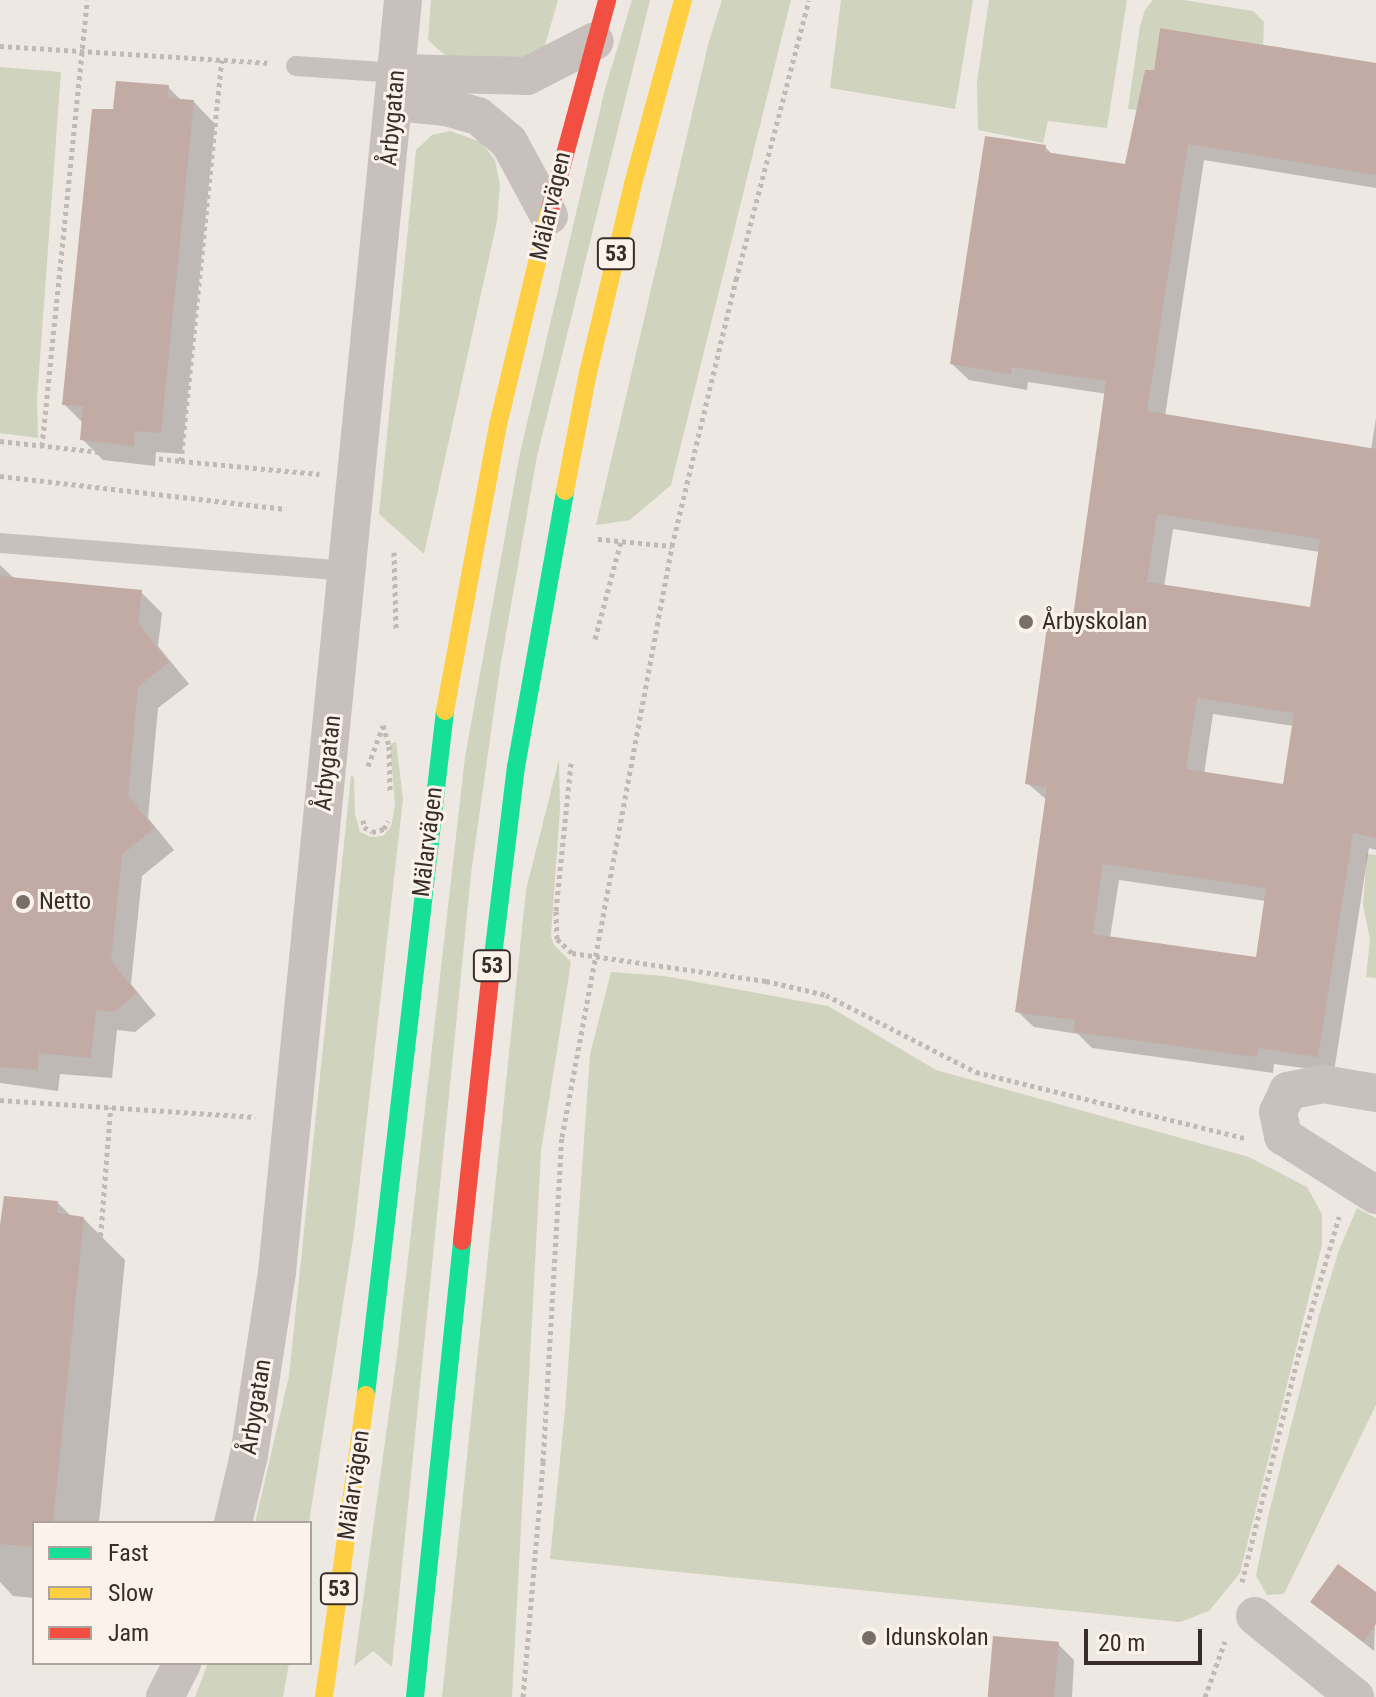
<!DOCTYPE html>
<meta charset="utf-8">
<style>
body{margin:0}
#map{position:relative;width:1376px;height:1697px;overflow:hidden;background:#eee8e3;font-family:"Roboto Condensed",sans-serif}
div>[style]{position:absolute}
.green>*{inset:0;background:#d0d3bd}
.shadow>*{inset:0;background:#0003}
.building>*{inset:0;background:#c1aba4;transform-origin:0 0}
.path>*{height:5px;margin-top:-2.5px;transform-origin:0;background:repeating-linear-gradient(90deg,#c0b9b4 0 4px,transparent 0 8px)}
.lane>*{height:20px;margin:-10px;padding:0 10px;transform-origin:10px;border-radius:10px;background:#c7c0bc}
.street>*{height:38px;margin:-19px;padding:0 19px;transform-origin:19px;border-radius:19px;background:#c7c0bc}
.fast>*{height:18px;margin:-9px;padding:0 9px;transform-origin:9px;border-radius:9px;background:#16e098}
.slow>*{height:18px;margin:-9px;padding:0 9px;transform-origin:9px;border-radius:9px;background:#ffcf43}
.jam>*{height:18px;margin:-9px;padding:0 9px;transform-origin:9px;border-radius:9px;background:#f24e42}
.dots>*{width:22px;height:22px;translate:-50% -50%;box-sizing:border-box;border:4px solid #faf2eb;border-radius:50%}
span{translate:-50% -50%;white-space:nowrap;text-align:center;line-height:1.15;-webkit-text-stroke:6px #faf2eb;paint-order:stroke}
.shield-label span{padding:2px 6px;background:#faf2eb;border:2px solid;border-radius:6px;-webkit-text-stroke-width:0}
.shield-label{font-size:22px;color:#392d29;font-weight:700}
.street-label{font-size:24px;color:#392d29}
.poi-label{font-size:24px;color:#392d29}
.left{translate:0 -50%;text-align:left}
.legend{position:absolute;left:32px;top:1521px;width:280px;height:144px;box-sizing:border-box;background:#faf2eb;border:2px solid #ada39d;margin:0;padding:10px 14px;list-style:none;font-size:24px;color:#392d29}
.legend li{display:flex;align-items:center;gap:16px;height:40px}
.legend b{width:40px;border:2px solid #ada39d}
.scale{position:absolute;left:1084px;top:1629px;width:118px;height:36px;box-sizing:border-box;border:4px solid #392d29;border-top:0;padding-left:10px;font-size:24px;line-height:28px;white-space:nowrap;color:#392d29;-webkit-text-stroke:6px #faf2eb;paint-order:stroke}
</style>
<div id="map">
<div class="green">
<div style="clip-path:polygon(431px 0,558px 0,545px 45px,534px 58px,447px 57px,428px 40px)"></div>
<div style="clip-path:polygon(632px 0,650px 0,537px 456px,500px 668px,471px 874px,392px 1667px,373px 1651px,354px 1666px,397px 1355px,465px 757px,520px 453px,605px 89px)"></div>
<div style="clip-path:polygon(722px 0,791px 0,671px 485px,630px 520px,596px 525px,709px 41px)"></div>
<div style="clip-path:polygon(841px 0,973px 0,955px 109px,830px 88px)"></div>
<div style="clip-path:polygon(989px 0,1127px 0,1107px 128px,1048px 121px,1043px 143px,978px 130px,977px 82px)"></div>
<div style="clip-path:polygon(1153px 0,1183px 0,1253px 11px,1264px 22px,1263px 45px,1160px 28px,1154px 70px,1145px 70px,1139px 110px,1128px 109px,1140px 26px,1145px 10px)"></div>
<div style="clip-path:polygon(0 67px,61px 72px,37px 399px,38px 438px,0 433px)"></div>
<div style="clip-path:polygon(450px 131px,481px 142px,495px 160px,500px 185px,497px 221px,424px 554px,379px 514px,416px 150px,432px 135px)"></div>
<div style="clip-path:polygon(396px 742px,403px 799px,354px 1233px,309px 1523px,255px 1523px,289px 1376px,351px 776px,354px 777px,355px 814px,360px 832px,370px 837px,383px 836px,391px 827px,395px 805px,390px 744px)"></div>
<div style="clip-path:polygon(559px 759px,560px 809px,551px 936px,554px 945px,571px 962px,541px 1151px,512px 1697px,442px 1697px,526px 890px)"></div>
<div style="clip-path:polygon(1367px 854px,1376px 855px,1376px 978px,1366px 977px,1370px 939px,1363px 905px)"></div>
<div style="clip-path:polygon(611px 972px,664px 976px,828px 1006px,936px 1070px,1249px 1157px,1307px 1187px,1322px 1214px,1322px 1245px,1240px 1573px,1209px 1611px,1180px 1622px,550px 1559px,565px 1410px,590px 1054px)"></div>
<div style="clip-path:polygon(1357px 1208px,1376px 1218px,1376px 1405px,1284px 1594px,1267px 1595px,1256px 1576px,1268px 1517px,1319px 1315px,1339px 1250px)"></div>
<div style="clip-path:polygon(208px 1663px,289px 1663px,283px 1697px,195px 1697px)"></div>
</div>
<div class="shadow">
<div style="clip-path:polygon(evenodd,1376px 65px,1376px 188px,1204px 160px,1165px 416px,1371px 450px,1376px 418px,1376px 850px,1369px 848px,1334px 1072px,1274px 1064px,1273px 1073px,1092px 1048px,1078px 1034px,1034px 1027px,1017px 1011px,1047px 800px,1027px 783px,1073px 633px,1107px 394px,1028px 382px,1027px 390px,969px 380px,952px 364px,1045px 147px,1053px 155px,1126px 166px,1376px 65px,1173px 529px,1320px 552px,1311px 609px,1164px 587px,1173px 529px,1376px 65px,1213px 714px,1294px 726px,1284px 786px,1204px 774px,1213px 714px,1376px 65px,1119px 880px,1266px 901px,1258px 959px,1110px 938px,1119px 880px)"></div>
<div style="clip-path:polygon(168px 87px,182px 101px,194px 102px,215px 124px,182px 454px,156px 452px,155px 466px,103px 460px,82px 439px,83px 423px,64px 404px,115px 112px)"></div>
<div style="clip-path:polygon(0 565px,15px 579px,141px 592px,162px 613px,158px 646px,189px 684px,158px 708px,148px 818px,174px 850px,142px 876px,131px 984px,156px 1015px,135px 1032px,117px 1030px,112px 1078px,60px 1074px,58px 1091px,0 1083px)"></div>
<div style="clip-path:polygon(58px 1203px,72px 1217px,83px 1218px,125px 1260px,99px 1523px,34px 1523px,34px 1598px,13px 1596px,0 1582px,0 1227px)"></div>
<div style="clip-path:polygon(1376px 1595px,1374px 1651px,1313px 1602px)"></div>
<div style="clip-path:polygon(1058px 1644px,1074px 1660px,1072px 1697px,990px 1697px)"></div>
</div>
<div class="building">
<div style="clip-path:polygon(evenodd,1160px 28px,1376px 63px,1376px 175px,1188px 144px,1147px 411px,1376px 449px,1376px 838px,1353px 833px,1318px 1057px,1258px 1048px,1257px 1057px,1074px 1032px,1075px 1020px,1015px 1012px,1047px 787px,1025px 784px,1047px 627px,1071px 631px,1106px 381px,1012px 367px,1011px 374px,950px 364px,985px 136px,1046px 145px,1045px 152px,1125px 164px,1145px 70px,1154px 70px,1160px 28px,1157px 514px,1320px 539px,1310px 607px,1147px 582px,1157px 514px,1160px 28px,1197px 698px,1294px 713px,1283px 784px,1186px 769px,1197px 698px,1160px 28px,1103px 864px,1266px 888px,1256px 957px,1093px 934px,1103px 864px)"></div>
<div style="clip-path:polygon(116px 81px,169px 85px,168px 98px,194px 100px,161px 433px,135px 431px,134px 446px,80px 440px,83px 406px,62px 405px,92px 109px,113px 109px)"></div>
<div style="clip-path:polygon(0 576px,142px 590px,138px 623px,169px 662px,138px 687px,128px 795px,154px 828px,122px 855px,111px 961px,137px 993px,114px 1012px,96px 1010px,91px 1058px,39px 1053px,38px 1070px,0 1067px)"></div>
<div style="clip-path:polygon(4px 1196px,58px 1201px,57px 1213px,84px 1217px,53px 1523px,34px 1523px,34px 1547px,0 1544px,0 1225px)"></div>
<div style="clip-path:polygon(1338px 1564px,1376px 1592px,1376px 1624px,1363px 1642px,1310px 1602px)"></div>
<div style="left:993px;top:1636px;width:66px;height:61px;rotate:5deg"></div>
</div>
<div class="path">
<div style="left:0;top:46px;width:268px;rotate:3.6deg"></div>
<div style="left:0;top:441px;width:182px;rotate:6.3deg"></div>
<div style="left:181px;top:461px;width:403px;rotate:-84.2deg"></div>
<div style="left:42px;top:446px;width:448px;rotate:-84.2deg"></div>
<div style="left:181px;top:461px;width:139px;rotate:5.4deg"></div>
<div style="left:0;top:476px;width:288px;rotate:6.6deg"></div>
<div style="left:598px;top:539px;width:74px;rotate:5.4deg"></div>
<div style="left:394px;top:552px;width:78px;rotate:88.5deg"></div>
<div style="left:595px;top:639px;width:101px;rotate:-75.1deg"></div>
<div style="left:383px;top:725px;width:22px;rotate:74deg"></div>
<div style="left:389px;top:746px;width:45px;rotate:88.7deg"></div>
<div style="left:571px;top:763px;width:149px;rotate:95.8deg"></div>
<div style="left:556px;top:911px;width:28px;rotate:88deg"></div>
<div style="left:557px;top:939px;width:21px;rotate:43deg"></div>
<div style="left:572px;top:953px;width:196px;rotate:8.2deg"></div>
<div style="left:766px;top:981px;width:62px;rotate:13.1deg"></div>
<div style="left:826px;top:995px;width:169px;rotate:27.2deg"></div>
<div style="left:976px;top:1072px;width:276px;rotate:13.8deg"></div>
<div style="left:368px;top:766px;width:43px;rotate:-69.4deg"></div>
<div style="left:363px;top:820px;width:7px;rotate:82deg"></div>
<div style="left:364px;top:827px;width:9px;rotate:32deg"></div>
<div style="left:372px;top:832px;width:12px;rotate:-14deg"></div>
<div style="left:384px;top:829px;width:9px;rotate:-63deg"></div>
<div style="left:0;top:1100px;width:256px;rotate:3.8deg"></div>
<div style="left:78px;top:1523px;width:417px;rotate:-85.5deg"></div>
<div style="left:0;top:1579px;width:34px;rotate:3deg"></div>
<div style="left:1242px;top:1582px;width:239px;rotate:-76deg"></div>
<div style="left:1300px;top:1350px;width:139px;rotate:-73.7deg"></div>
<div style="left:523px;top:1697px;width:236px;rotate:-85.1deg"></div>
<div style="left:543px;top:1462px;width:326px;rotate:-86.7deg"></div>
<div style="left:562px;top:1137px;width:601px;rotate:-79.46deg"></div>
<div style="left:672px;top:546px;width:274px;rotate:-76.5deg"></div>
<div style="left:736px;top:280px;width:289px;rotate:-75.4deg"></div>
<div style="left:1205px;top:1697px;width:59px;rotate:-70.3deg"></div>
</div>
<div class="lane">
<div style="left:296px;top:66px;width:101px;rotate:4deg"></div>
<div style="left:0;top:543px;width:349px;rotate:4.6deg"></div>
</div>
<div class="street">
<div style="left:397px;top:73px;width:130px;rotate:1.3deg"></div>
<div style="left:527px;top:76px;width:76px;rotate:-27.2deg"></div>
<div style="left:395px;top:102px;width:51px;rotate:5.6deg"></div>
<div style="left:446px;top:107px;width:33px;rotate:16deg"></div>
<div style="left:478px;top:116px;width:40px;rotate:40deg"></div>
<div style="left:509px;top:142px;width:84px;rotate:61.6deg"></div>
<div style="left:1376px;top:1093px;width:54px;rotate:-170.4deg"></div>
<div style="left:1323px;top:1084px;width:36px;rotate:169deg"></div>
<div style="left:1288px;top:1091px;width:23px;rotate:115deg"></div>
<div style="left:1278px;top:1112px;width:25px;rotate:78deg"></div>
<div style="left:1283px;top:1136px;width:110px;rotate:32.4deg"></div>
<div style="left:233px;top:1523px;width:70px;rotate:-76.8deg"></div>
<div style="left:249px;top:1455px;width:185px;rotate:-81.3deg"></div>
<div style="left:277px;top:1272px;width:1278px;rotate:-84.34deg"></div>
<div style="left:1255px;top:1616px;width:129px;rotate:39deg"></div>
<div style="left:165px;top:1697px;width:38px;rotate:-63deg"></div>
</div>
<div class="fast">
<div style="left:490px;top:981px;width:216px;rotate:-83.1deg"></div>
<div style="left:516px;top:767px;width:280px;rotate:-79.9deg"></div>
<div style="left:366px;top:1395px;width:689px;rotate:-83.41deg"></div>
<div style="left:415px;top:1697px;width:458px;rotate:-84.1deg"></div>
</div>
<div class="slow">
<div style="left:565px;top:491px;width:120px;rotate:-79deg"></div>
<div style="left:588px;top:373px;width:194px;rotate:-76.6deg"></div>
<div style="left:633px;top:184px;width:191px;rotate:-74.8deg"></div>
<div style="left:445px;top:711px;width:291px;rotate:-79.5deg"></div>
<div style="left:498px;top:425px;width:222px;rotate:-76.5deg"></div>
<div style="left:324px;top:1697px;width:305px;rotate:-82.1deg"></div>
</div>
<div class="jam">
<div style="left:550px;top:209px;width:217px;rotate:-74.7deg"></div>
<div style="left:462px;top:1241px;width:262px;rotate:-83.9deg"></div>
</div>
<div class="dots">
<div style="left:1026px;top:622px;background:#786e6a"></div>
<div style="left:23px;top:902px;background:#786e6a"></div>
<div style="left:869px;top:1638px;background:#786e6a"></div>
</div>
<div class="shield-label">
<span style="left:616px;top:254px">53</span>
<span style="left:492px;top:966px">53</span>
<span style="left:339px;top:1589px">53</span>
</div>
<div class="street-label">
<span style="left:393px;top:118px;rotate:-85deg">Årbygatan</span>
<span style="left:551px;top:206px;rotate:-77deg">Mälarvägen</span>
<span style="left:328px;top:763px;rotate:-84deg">Årbygatan</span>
<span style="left:428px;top:842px;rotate:-83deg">Mälarvägen</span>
<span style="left:256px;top:1407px;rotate:-81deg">Årbygatan</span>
<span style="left:354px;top:1485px;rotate:-82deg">Mälarvägen</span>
</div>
<div class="poi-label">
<span class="left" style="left:1042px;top:622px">Årbyskolan</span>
<span class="left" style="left:39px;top:902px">Netto</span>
<span class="left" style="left:885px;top:1638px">Idunskolan</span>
</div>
<ul class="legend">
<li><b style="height:10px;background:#16e098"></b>Fast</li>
<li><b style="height:10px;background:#ffcf43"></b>Slow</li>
<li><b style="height:10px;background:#f24e42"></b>Jam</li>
</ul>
<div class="scale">20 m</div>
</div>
